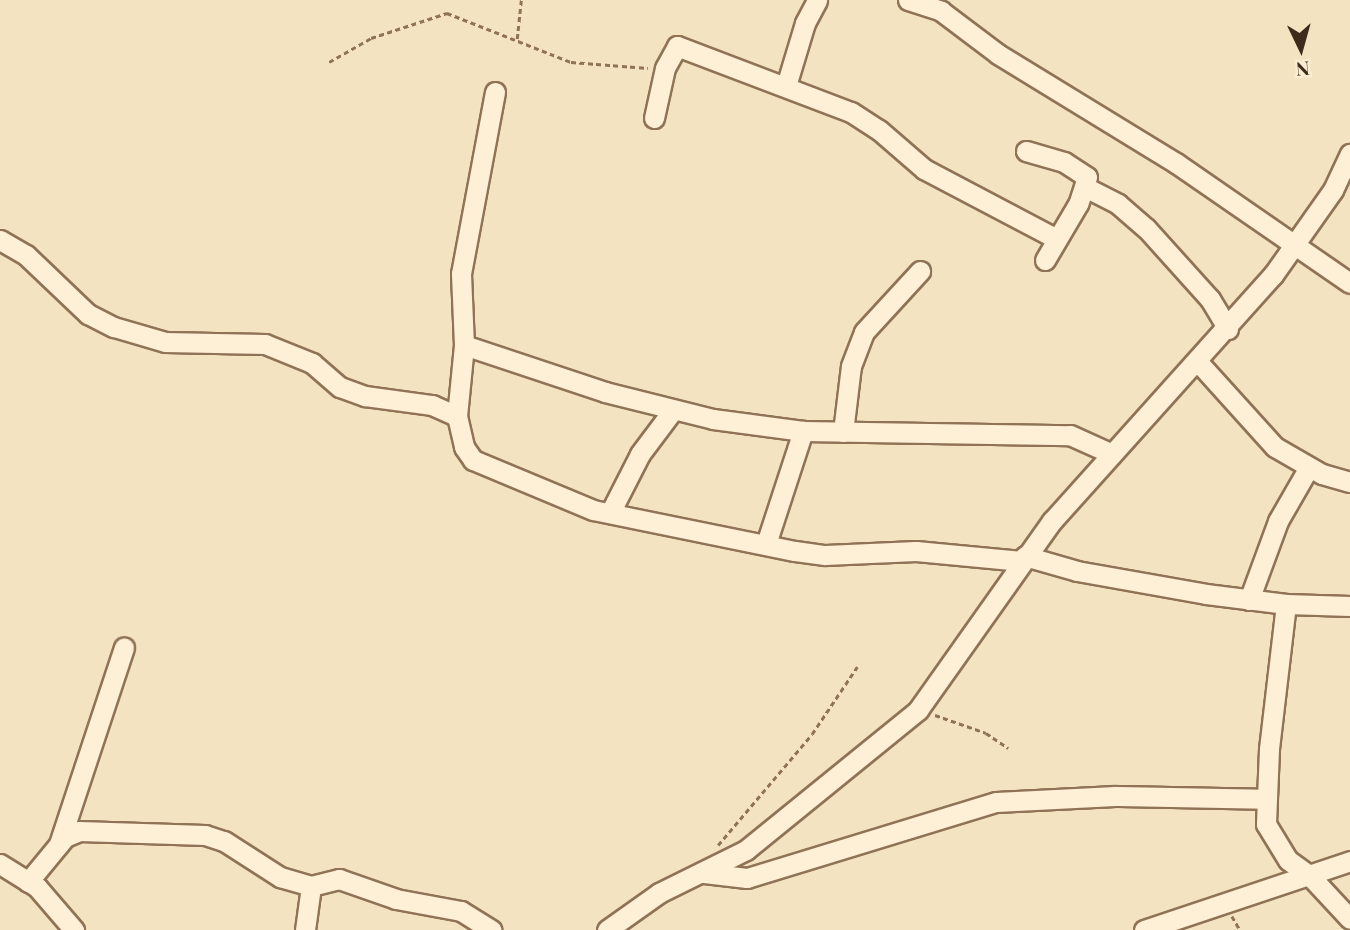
<!DOCTYPE html>
<style>
body{margin:0}
#map{position:relative;width:1350px;height:930px;overflow:hidden;background:#f3e3c1;font-family:"Playfair Display",serif}
div>[style]{position:absolute}
.path>*{height:2.5px;margin-top:-1.25px;transform-origin:0;background:repeating-linear-gradient(90deg,#907356 0 5px,transparent 0 8.5px)}
.roads{filter:drop-shadow(2px 0 #907356) drop-shadow(-2px 0 #907356) drop-shadow(0 2px #907356) drop-shadow(0 -2px #907356)}
.minor>*{height:19px;margin:-9.5px;padding:0 9.5px;transform-origin:9.5px;border-radius:9.5px;background:#fdf0d6}
span{translate:-50% -50%;white-space:nowrap;text-align:center;line-height:1.15;-webkit-text-stroke:7px #faedd2;paint-order:stroke}
.north{position:absolute;left:1266px;top:14px;width:70px;height:70px;-webkit-text-stroke:5px #faedd2;paint-order:stroke;rotate:175deg;font-size:19px;font-weight:700;line-height:28px;text-align:center;color:#3d2c1c}
.north::after{content:'';display:block;margin:auto;width:24px;height:32px;background:#3d2c1c;clip-path:polygon(50% 0,100% 100%,50% 72%,0 100%)}
</style>
<div id="map">
<div class="path">
<div style="left:517px;top:39px;width:39px;rotate:-84deg"></div>
<div style="left:329px;top:62px;width:48px;rotate:-29.7deg"></div>
<div style="left:371px;top:38px;width:80px;rotate:-18.2deg"></div>
<div style="left:447px;top:13px;width:133px;rotate:21.6deg"></div>
<div style="left:571px;top:62px;width:77px;rotate:4.5deg"></div>
<div style="left:935px;top:715px;width:54px;rotate:19.4deg"></div>
<div style="left:986px;top:733px;width:27px;rotate:34deg"></div>
<div style="left:718px;top:845px;width:145px;rotate:-49.7deg"></div>
<div style="left:812px;top:734px;width:81px;rotate:-56.1deg"></div>
<div style="left:1232px;top:916px;width:16px;rotate:60deg"></div>
</div>
<div class="roads">
<div class="minor">
<div style="left:908px;top:0;width:35px;rotate:18deg"></div>
<div style="left:941px;top:11px;width:71px;rotate:37deg"></div>
<div style="left:998px;top:54px;width:209px;rotate:31.5deg"></div>
<div style="left:1176px;top:163px;width:211px;rotate:34.6deg"></div>
<div style="left:786px;top:86px;width:66px;rotate:-73.2deg"></div>
<div style="left:805px;top:23px;width:26px;rotate:-62deg"></div>
<div style="left:495px;top:92px;width:185px;rotate:100.6deg"></div>
<div style="left:461px;top:274px;width:71px;rotate:87.6deg"></div>
<div style="left:464px;top:345px;width:71px;rotate:95.6deg"></div>
<div style="left:457px;top:416px;width:32px;rotate:77deg"></div>
<div style="left:464px;top:447px;width:16px;rotate:55deg"></div>
<div style="left:473px;top:460px;width:130px;rotate:22.6deg"></div>
<div style="left:593px;top:510px;width:206px;rotate:11.5deg"></div>
<div style="left:795px;top:551px;width:30px;rotate:8deg"></div>
<div style="left:825px;top:555px;width:91px;rotate:-2.5deg"></div>
<div style="left:916px;top:551px;width:106px;rotate:5.4deg"></div>
<div style="left:654px;top:118px;width:51px;rotate:-77.6deg"></div>
<div style="left:665px;top:68px;width:25px;rotate:-61deg"></div>
<div style="left:677px;top:46px;width:186px;rotate:20.8deg"></div>
<div style="left:851px;top:112px;width:33px;rotate:33deg"></div>
<div style="left:879px;top:130px;width:60px;rotate:40.9deg"></div>
<div style="left:924px;top:169px;width:150px;rotate:27.8deg"></div>
<div style="left:1026px;top:151px;width:40px;rotate:16deg"></div>
<div style="left:1064px;top:162px;width:27px;rotate:33deg"></div>
<div style="left:1087px;top:177px;width:28px;rotate:108deg"></div>
<div style="left:1078px;top:204px;width:65px;rotate:120.5deg"></div>
<div style="left:1085px;top:187px;width:37px;rotate:27deg"></div>
<div style="left:1118px;top:204px;width:37px;rotate:41deg"></div>
<div style="left:1146px;top:228px;width:96px;rotate:48deg"></div>
<div style="left:1210px;top:299px;width:35px;rotate:59deg"></div>
<div style="left:0;top:240px;width:30px;rotate:30deg"></div>
<div style="left:26px;top:255px;width:86px;rotate:43.6deg"></div>
<div style="left:88px;top:314px;width:29px;rotate:27deg"></div>
<div style="left:114px;top:327px;width:53px;rotate:16.4deg"></div>
<div style="left:165px;top:342px;width:100px;rotate:1.1deg"></div>
<div style="left:265px;top:344px;width:51px;rotate:22deg"></div>
<div style="left:312px;top:363px;width:37px;rotate:41deg"></div>
<div style="left:340px;top:387px;width:27px;rotate:20deg"></div>
<div style="left:365px;top:396px;width:68px;rotate:7.7deg"></div>
<div style="left:432px;top:405px;width:27px;rotate:24deg"></div>
<div style="left:464px;top:345px;width:149px;rotate:18.4deg"></div>
<div style="left:605px;top:392px;width:111px;rotate:14deg"></div>
<div style="left:713px;top:419px;width:91px;rotate:7.6deg"></div>
<div style="left:803px;top:431px;width:267px;rotate:0.9deg"></div>
<div style="left:1070px;top:435px;width:46px;rotate:24.3deg"></div>
<div style="left:1199px;top:363px;width:113px;rotate:47.9deg"></div>
<div style="left:1275px;top:447px;width:54px;rotate:29.9deg"></div>
<div style="left:1322px;top:474px;width:29px;rotate:16deg"></div>
<div style="left:843px;top:432px;width:66px;rotate:-83.1deg"></div>
<div style="left:851px;top:366px;width:36px;rotate:-69deg"></div>
<div style="left:864px;top:332px;width:83px;rotate:-47.4deg"></div>
<div style="left:610px;top:513px;width:66px;rotate:-63deg"></div>
<div style="left:640px;top:454px;width:55px;rotate:-53.1deg"></div>
<div style="left:766px;top:544px;width:119px;rotate:-71.9deg"></div>
<div style="left:1025px;top:556px;width:54px;rotate:16.1deg"></div>
<div style="left:1077px;top:571px;width:131px;rotate:10.1deg"></div>
<div style="left:1206px;top:594px;width:81px;rotate:7.1deg"></div>
<div style="left:1286px;top:604px;width:64px;rotate:1.8deg"></div>
<div style="left:1249px;top:600px;width:84px;rotate:-69.8deg"></div>
<div style="left:1278px;top:521px;width:62px;rotate:-60.1deg"></div>
<div style="left:1286px;top:604px;width:146px;rotate:96.7deg"></div>
<div style="left:1269px;top:749px;width:75px;rotate:92.3deg"></div>
<div style="left:1266px;top:824px;width:42px;rotate:58.6deg"></div>
<div style="left:1288px;top:860px;width:29px;rotate:36deg"></div>
<div style="left:1311px;top:877px;width:57px;rotate:47.1deg"></div>
<div style="left:59px;top:844px;width:207px;rotate:-71.7deg"></div>
<div style="left:0;top:864px;width:44px;rotate:31.9deg"></div>
<div style="left:37px;top:887px;width:57px;rotate:49.3deg"></div>
<div style="left:704px;top:873px;width:43px;rotate:6.6deg"></div>
<div style="left:747px;top:878px;width:260px;rotate:-17deg"></div>
<div style="left:996px;top:802px;width:119px;rotate:-2.9deg"></div>
<div style="left:1115px;top:796px;width:151px;rotate:1.1deg"></div>
<div style="left:28px;top:882px;width:58px;rotate:-50.6deg"></div>
<div style="left:65px;top:837px;width:15px;rotate:-23deg"></div>
<div style="left:79px;top:831px;width:126px;rotate:1.8deg"></div>
<div style="left:205px;top:835px;width:20px;rotate:18deg"></div>
<div style="left:224px;top:841px;width:67px;rotate:32.7deg"></div>
<div style="left:280px;top:877px;width:32px;rotate:16deg"></div>
<div style="left:311px;top:886px;width:29px;rotate:-14deg"></div>
<div style="left:339px;top:879px;width:60px;rotate:19.3deg"></div>
<div style="left:396px;top:899px;width:66px;rotate:10.5deg"></div>
<div style="left:461px;top:911px;width:36px;rotate:32deg"></div>
<div style="left:305px;top:930px;width:44px;rotate:-82.2deg"></div>
<div style="left:607px;top:930px;width:64px;rotate:-35.4deg"></div>
<div style="left:659px;top:893px;width:97px;rotate:-26.3deg"></div>
<div style="left:746px;top:850px;width:222px;rotate:-39.1deg"></div>
<div style="left:918px;top:710px;width:232px;rotate:-54.7deg"></div>
<div style="left:1052px;top:521px;width:331px;rotate:-48.1deg"></div>
<div style="left:1273px;top:275px;width:104px;rotate:-54.8deg"></div>
<div style="left:1333px;top:190px;width:40px;rotate:-65deg"></div>
<div style="left:1144px;top:930px;width:217px;rotate:-18.5deg"></div>
</div>
</div>
<div class="north">N</div>
</div>
